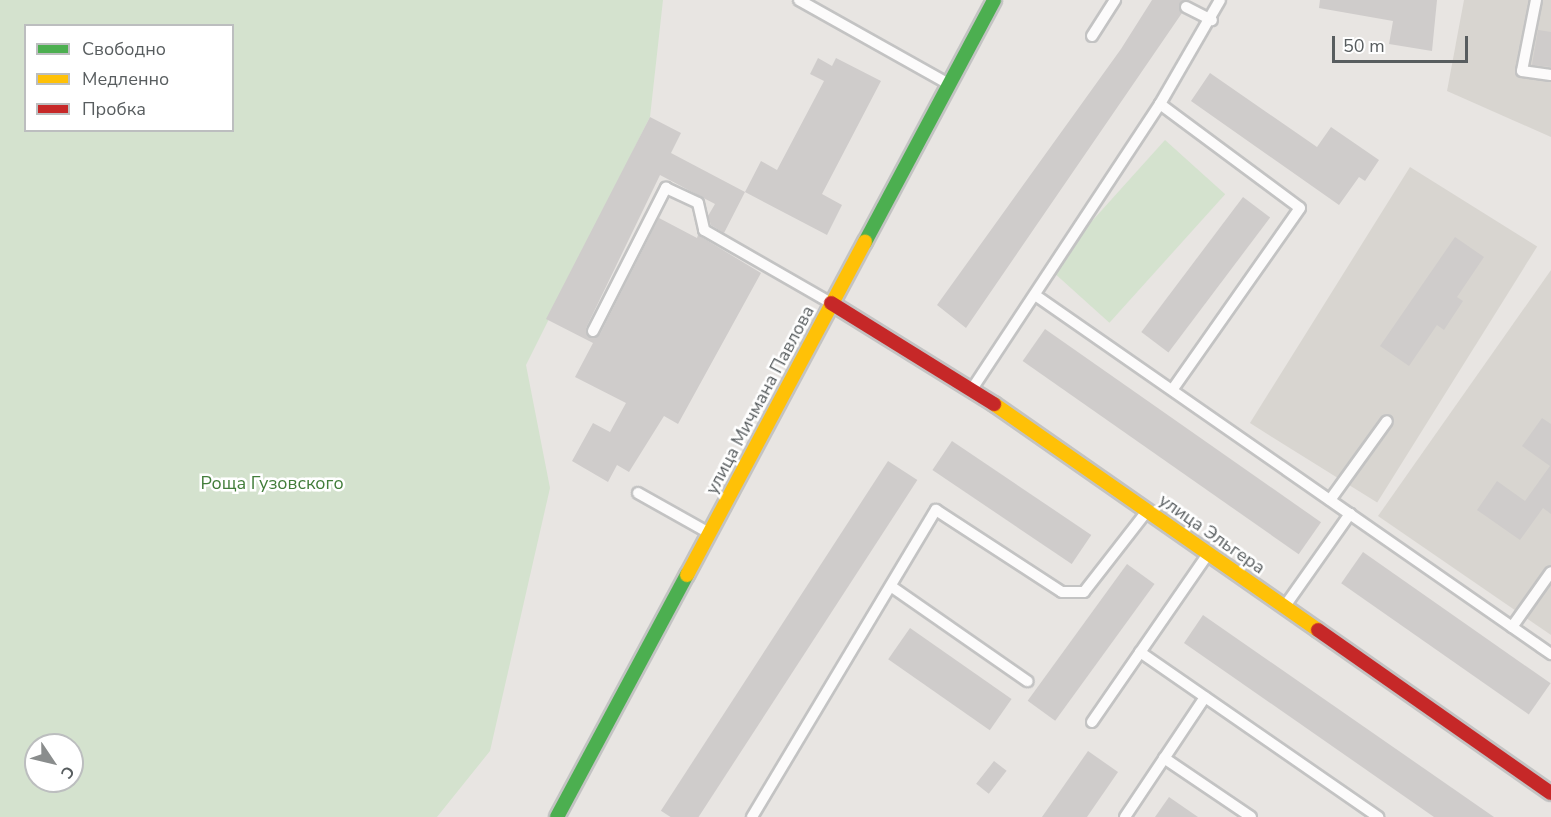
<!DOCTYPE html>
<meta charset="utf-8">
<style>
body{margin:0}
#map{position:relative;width:1551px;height:817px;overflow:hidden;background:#e8e5e2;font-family:"Nunito Sans",sans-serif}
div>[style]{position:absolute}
.education>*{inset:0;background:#d8d5d0;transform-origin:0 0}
.green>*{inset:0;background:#d4e2ce;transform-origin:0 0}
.building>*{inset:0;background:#cfcccb;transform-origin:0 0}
.roads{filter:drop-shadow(2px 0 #c3c3c3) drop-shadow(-2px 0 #c3c3c3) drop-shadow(0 2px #c3c3c3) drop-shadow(0 -2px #c3c3c3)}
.lane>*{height:10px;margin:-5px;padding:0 5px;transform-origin:5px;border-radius:5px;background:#fcfbfb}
.fast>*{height:14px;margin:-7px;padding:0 7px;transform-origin:7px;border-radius:7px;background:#4caf50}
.slow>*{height:14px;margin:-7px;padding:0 7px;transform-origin:7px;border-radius:7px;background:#ffc107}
.jam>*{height:14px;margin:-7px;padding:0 7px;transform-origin:7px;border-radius:7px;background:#c62828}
span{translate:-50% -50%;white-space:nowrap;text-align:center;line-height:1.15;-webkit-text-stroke:5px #fff;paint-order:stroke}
.street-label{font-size:18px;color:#585d5f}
.park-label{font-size:18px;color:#427d3a}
.legend{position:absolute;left:24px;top:24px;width:210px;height:108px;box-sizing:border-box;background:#fff;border:2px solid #bcbebf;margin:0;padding:8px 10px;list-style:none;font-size:18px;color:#585d5f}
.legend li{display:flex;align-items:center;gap:12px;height:30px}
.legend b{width:30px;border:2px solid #bcbebf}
.north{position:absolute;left:24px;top:733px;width:60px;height:60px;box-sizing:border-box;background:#fff;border:2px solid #bcbebf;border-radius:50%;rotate:125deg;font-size:16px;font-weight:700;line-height:24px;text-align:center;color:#585d5f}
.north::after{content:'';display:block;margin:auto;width:21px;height:27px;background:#8a8d8d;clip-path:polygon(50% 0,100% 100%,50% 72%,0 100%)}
.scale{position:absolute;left:1332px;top:36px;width:136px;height:27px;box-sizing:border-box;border:3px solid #585d5f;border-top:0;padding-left:8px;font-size:18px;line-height:21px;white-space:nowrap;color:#585d5f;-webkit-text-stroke:4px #fff;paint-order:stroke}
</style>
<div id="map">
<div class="education">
<div style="clip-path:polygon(1464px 0,1551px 0,1551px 137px,1447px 91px)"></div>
<div style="left:1410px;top:167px;width:150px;height:302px;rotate:32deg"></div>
<div style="clip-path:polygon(1551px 270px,1551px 635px,1378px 516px)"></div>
</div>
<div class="green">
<div style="clip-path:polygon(evenodd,0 0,663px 0,650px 117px,526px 365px,550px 488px,490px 751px,437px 817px,0 817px,0 0,26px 26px,232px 26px,232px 130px,26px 130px,26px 26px,0 0,36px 745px,72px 745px,72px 781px,36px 781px,36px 745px)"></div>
<div style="left:1165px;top:140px;width:81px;height:173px;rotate:42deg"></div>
</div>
<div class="building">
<div style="clip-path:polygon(1152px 0,1184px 0,1179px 7px,1182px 13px,966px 328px,937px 305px,1121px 49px)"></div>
<div style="clip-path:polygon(1320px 0,1437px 0,1432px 51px,1389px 44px,1393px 21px,1319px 8px)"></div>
<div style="clip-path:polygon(1538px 30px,1551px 32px,1551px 67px,1532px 65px)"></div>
<div style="clip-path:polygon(818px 58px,832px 66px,836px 58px,881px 81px,822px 194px,842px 205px,827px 235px,745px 192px,761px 161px,777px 170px,824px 81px,810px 74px)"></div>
<div style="clip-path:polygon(1210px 73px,1317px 147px,1331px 127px,1379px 160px,1365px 181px,1359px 177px,1339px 205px,1191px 101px)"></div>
<div style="clip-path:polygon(650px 117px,681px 133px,671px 153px,745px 192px,724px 233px,711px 225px,708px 216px,715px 204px,660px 175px,586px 328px,587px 336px,594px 338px,600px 334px,659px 218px,697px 238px,698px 235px,761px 273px,678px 424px,664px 416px,629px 472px,617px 465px,608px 482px,572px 461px,593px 423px,610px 432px,626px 403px,575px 377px,593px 343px,546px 319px)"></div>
<div style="left:1243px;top:197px;width:34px;height:169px;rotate:37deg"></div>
<div style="clip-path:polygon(1455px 237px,1484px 257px,1457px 297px,1463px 301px,1444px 330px,1437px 325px,1409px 366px,1380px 346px)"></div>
<div style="left:1045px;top:329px;width:337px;height:39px;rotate:35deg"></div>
<div style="clip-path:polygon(1542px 418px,1551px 424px,1551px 514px,1543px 508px,1520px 540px,1477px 510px,1497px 481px,1525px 501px,1550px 466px,1522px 446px)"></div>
<div style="left:952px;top:441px;width:168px;height:35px;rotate:34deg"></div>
<div style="left:888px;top:461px;width:35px;height:417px;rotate:33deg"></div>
<div style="left:1363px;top:552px;width:229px;height:38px;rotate:35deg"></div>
<div style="left:1127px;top:564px;width:34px;height:169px;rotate:36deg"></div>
<div style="clip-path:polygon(1203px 615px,1494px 817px,1434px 817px,1184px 643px)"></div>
<div style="left:910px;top:628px;width:124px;height:38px;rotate:35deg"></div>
<div style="clip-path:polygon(1088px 751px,1118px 772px,1087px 817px,1042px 817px)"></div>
<div style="left:994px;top:761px;width:16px;height:29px;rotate:38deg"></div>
<div style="clip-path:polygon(1169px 797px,1198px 817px,1155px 817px)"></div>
</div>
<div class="roads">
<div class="lane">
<div style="left:799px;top:0;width:170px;rotate:29.3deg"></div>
<div style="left:1536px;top:0;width:72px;rotate:101.2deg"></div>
<div style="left:1522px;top:71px;width:29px;rotate:8deg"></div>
<div style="left:1186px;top:7px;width:29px;rotate:27deg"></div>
<div style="left:1092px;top:36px;width:43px;rotate:-57.4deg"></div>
<div style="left:1160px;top:104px;width:174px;rotate:36.6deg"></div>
<div style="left:1300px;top:208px;width:221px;rotate:125.1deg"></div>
<div style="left:1035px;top:295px;width:629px;rotate:34.83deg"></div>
<div style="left:593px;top:331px;width:161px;rotate:-63deg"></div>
<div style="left:666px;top:188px;width:35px;rotate:25deg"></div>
<div style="left:698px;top:203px;width:28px;rotate:77deg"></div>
<div style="left:704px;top:230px;width:146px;rotate:29.9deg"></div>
<div style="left:972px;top:389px;width:341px;rotate:-56.6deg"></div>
<div style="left:1160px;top:104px;width:120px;rotate:-60deg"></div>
<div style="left:638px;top:493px;width:81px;rotate:29.4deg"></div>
<div style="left:1330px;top:500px;width:97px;rotate:-54.2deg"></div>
<div style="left:892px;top:587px;width:165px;rotate:34.8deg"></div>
<div style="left:1285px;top:606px;width:113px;rotate:-54.8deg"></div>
<div style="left:1512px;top:627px;width:67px;rotate:-54.7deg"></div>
<div style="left:1140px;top:652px;width:290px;rotate:34.7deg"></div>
<div style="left:1092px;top:722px;width:204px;rotate:-55.4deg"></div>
<div style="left:1164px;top:758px;width:105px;rotate:34.1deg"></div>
<div style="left:752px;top:817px;width:358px;rotate:-59.1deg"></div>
<div style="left:936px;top:510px;width:150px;rotate:33.1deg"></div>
<div style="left:1062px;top:592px;width:22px"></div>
<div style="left:1084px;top:592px;width:103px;rotate:-52.1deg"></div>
<div style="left:1125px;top:817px;width:144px;rotate:-56.3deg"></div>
</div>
<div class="fast">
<div style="left:865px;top:242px;width:274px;rotate:-61.9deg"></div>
<div style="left:557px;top:817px;width:275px;rotate:-61.8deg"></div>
</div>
<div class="slow">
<div style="left:994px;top:404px;width:395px;rotate:34.9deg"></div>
<div style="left:687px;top:575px;width:378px;rotate:-61.9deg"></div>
</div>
<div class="jam">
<div style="left:831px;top:303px;width:192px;rotate:31.8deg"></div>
<div style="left:1318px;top:630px;width:284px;rotate:35deg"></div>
</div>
</div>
<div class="street-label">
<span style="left:760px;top:400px;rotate:-62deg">улица Мичмана Павлова</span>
<span style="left:1212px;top:534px;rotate:35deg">улица Эльгера</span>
</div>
<div class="park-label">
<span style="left:272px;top:483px">Роща Гузовского</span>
</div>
<ul class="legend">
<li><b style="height:8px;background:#4caf50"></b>Свободно</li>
<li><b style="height:8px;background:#ffc107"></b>Медленно</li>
<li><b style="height:8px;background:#c62828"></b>Пробка</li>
</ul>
<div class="north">С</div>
<div class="scale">50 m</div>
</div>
